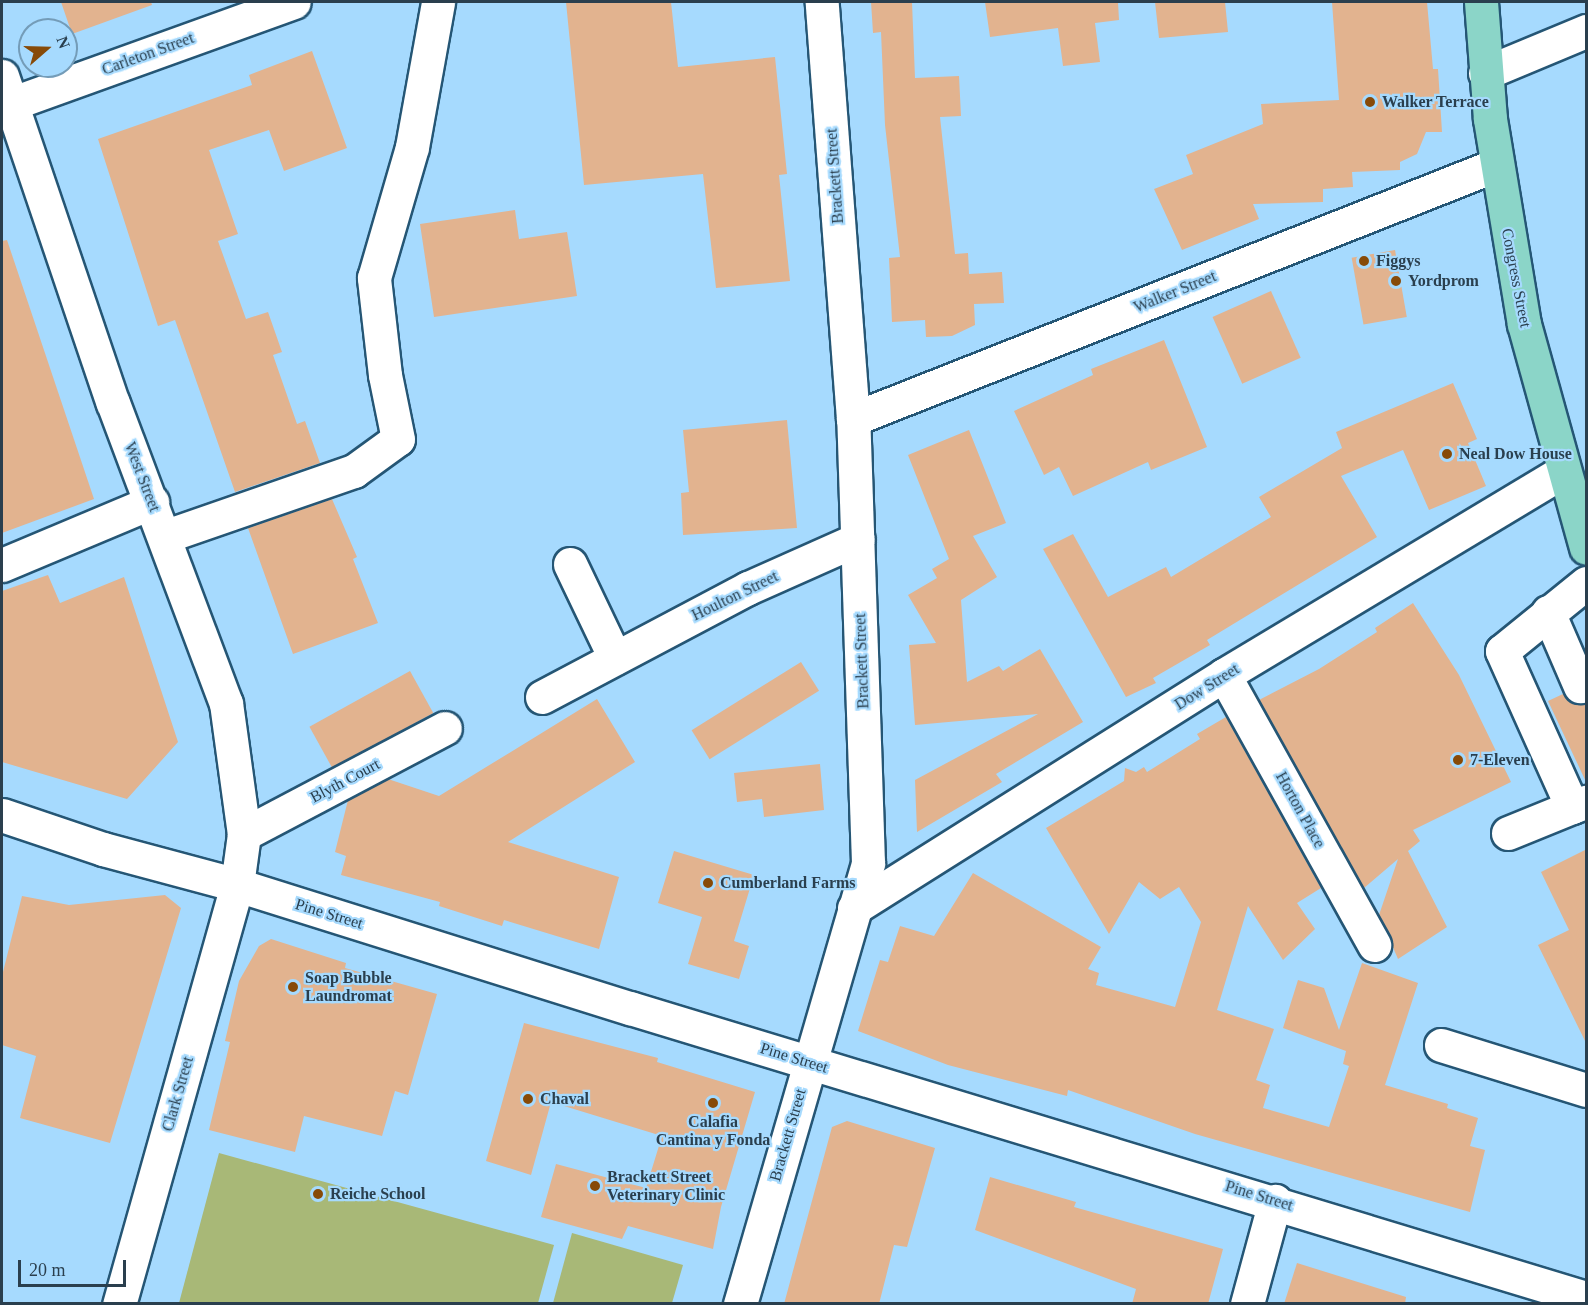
<!DOCTYPE html>
<style>
body{margin:0}
#map{position:relative;width:1588px;height:1305px;overflow:hidden;background:#a6dafe;font-family:"Times New Roman",serif}
div>[style]{position:absolute}
.green>*{inset:0;background:#a8b877}
.building>*{inset:0;background:#e2b38f;transform-origin:0 0}
.roads{filter:drop-shadow(2px 0 #255675) drop-shadow(-2px 0 #255675) drop-shadow(0 2px #255675) drop-shadow(0 -2px #255675)}
.minor>*{height:33px;margin:-16.5px;padding:0 16.5px;transform-origin:16.5px;border-radius:16.5px;background:#fff}
.major>*{height:33px;margin:-16.5px;padding:0 16.5px;transform-origin:16.5px;border-radius:16.5px;background:#8bd5c8}
.dots>*{width:16px;height:16px;translate:-50% -50%;box-sizing:border-box;border:3px solid #a6dafe;border-radius:50%}
span{translate:-50% -50%;white-space:nowrap;text-align:center;line-height:1.15;-webkit-text-stroke:4.5px #a6dafe;paint-order:stroke}
.street-label{font-size:16px;color:#2a3f4e}
.poi-label{font-size:16px;color:#2a3f4e;font-weight:700}
.left{translate:0 -50%;text-align:left}
.frame{position:absolute;inset:0;border:3px solid #2a3f4e;pointer-events:none}
.north{position:absolute;left:18px;top:18px;width:60px;height:60px;box-sizing:border-box;background:#a6dafe;border:2px solid #749cb8;border-radius:50%;rotate:70deg;font-size:16px;font-weight:700;line-height:24px;text-align:center;color:#2a3f4e}
.north::after{content:'';display:block;margin:auto;width:21px;height:27px;background:#874a08;clip-path:polygon(50% 0,100% 100%,50% 72%,0 100%)}
.scale{position:absolute;left:18px;top:1260px;width:108px;height:27px;box-sizing:border-box;border:3px solid #2a3f4e;border-top:0;padding-left:8px;font-size:18px;line-height:21px;white-space:nowrap;color:#2a3f4e;-webkit-text-stroke:4px #a6dafe;paint-order:stroke}
</style>
<div id="map">
<div class="green">
<div style="clip-path:polygon(219px 1153px,554px 1245px,538px 1303px,179px 1303px)"></div>
<div style="clip-path:polygon(572px 1233px,683px 1265px,672px 1303px,553px 1303px)"></div>
</div>
<div class="building">
<div style="clip-path:polygon(61px 2px,151px 2px,152px 5px,72px 34px)"></div>
<div style="clip-path:polygon(566px 2px,671px 2px,678px 67px,775px 57px,787px 174px,779px 175px,790px 281px,716px 288px,703px 174px,584px 185px)"></div>
<div style="clip-path:polygon(871px 2px,912px 2px,915px 78px,959px 76px,961px 116px,940px 117px,955px 254px,968px 253px,969px 274px,1002px 272px,1004px 303px,974px 304px,975px 325px,952px 336px,926px 337px,925px 320px,892px 322px,889px 258px,900px 257px,885px 125px,881px 32px,873px 33px)"></div>
<div style="clip-path:polygon(985px 2px,1118px 2px,1119px 20px,1095px 23px,1100px 62px,1063px 66px,1058px 28px,990px 37px)"></div>
<div style="clip-path:polygon(1155px 2px,1225px 2px,1228px 32px,1159px 38px)"></div>
<div style="clip-path:polygon(1332px 2px,1427px 2px,1433px 69px,1438px 69px,1442px 132px,1426px 132px,1417px 154px,1400px 162px,1400px 170px,1352px 172px,1353px 187px,1323px 189px,1323px 202px,1253px 204px,1259px 219px,1182px 250px,1154px 189px,1193px 174px,1186px 155px,1263px 124px,1261px 104px,1339px 100px)"></div>
<div style="clip-path:polygon(312px 51px,347px 148px,284px 171px,269px 130px,209px 150px,238px 234px,218px 241px,246px 319px,268px 312px,282px 352px,273px 355px,297px 424px,305px 421px,320px 463px,235px 492px,175px 320px,158px 326px,98px 139px,252px 85px,249px 75px)"></div>
<div style="clip-path:polygon(515px 210px,519px 239px,567px 232px,577px 296px,434px 317px,420px 224px)"></div>
<div style="clip-path:polygon(7px 240px,94px 499px,2px 533px,2px 241px)"></div>
<div style="left:1395px;top:250px;width:68px;height:44px;rotate:80deg"></div>
<div style="left:1271px;top:291px;width:73px;height:64px;rotate:66deg"></div>
<div style="clip-path:polygon(1164px 340px,1207px 447px,1151px 470px,1148px 462px,1073px 496px,1059px 467px,1044px 475px,1014px 411px,1093px 375px,1091px 369px)"></div>
<div style="clip-path:polygon(1453px 383px,1477px 439px,1468px 443px,1486px 486px,1429px 510px,1403px 450px,1341px 476px,1377px 537px,1207px 640px,1210px 645px,1153px 678px,1156px 683px,1126px 697px,1043px 549px,1073px 534px,1108px 597px,1166px 567px,1171px 577px,1271px 517px,1259px 497px,1342px 448px,1336px 432px)"></div>
<div style="clip-path:polygon(787px 420px,797px 528px,683px 535px,681px 493px,689px 492px,683px 430px)"></div>
<div style="clip-path:polygon(969px 430px,1006px 523px,973px 536px,997px 577px,961px 600px,967px 682px,999px 666px,1003px 671px,1040px 649px,1083px 722px,996px 774px,1002px 782px,917px 832px,915px 780px,1038px 714px,915px 725px,909px 645px,936px 643px,908px 595px,937px 578px,932px 569px,949px 559px,908px 455px)"></div>
<div style="clip-path:polygon(332px 499px,357px 557px,353px 559px,378px 623px,293px 654px,248px 528px)"></div>
<div style="clip-path:polygon(48px 575px,60px 603px,124px 577px,178px 742px,127px 799px,2px 762px,2px 591px)"></div>
<div style="clip-path:polygon(1413px 603px,1459px 675px,1511px 782px,1413px 830px,1420px 841px,1408px 851px,1447px 927px,1398px 959px,1379px 915px,1398px 859px,1364px 888px,1259px 700px,1319px 669px,1377px 632px,1375px 628px)"></div>
<div style="left:801px;top:662px;width:34px;height:129px;rotate:58deg"></div>
<div style="left:410px;top:671px;width:48px;height:115px;rotate:61deg"></div>
<div style="clip-path:polygon(1563px 694px,1569px 701px,1587px 703px,1587px 784px,1548px 701px)"></div>
<div style="clip-path:polygon(597px 699px,635px 762px,508px 842px,619px 877px,599px 949px,504px 920px,502px 926px,439px 906px,440px 902px,341px 875px,346px 856px,335px 852px,348px 800px,388px 779px,439px 796px)"></div>
<div style="clip-path:polygon(1226px 717px,1321px 888px,1297px 903px,1315px 929px,1283px 960px,1248px 906px,1217px 1010px,1274px 1029px,1256px 1080px,1270px 1085px,1263px 1108px,1329px 1127px,1349px 1066px,1343px 1064px,1346px 1051px,1283px 1028px,1298px 980px,1324px 988px,1339px 1030px,1362px 963px,1418px 983px,1385px 1085px,1448px 1104px,1447px 1108px,1478px 1118px,1470px 1146px,1485px 1150px,1470px 1212px,1195px 1134px,1068px 1090px,1067px 1096px,948px 1065px,858px 1031px,880px 960px,888px 962px,900px 926px,934px 936px,973px 873px,1101px 947px,1088px 969px,1099px 973px,1096px 985px,1175px 1007px,1201px 922px,1179px 887px,1160px 899px,1139px 882px,1109px 934px,1046px 828px,1124px 781px,1125px 768px,1136px 772px,1144px 767px,1147px 772px,1200px 739px,1197px 734px)"></div>
<div style="clip-path:polygon(820px 764px,824px 810px,764px 817px,762px 799px,737px 802px,734px 773px)"></div>
<div style="clip-path:polygon(1587px 849px,1587px 1045px,1538px 945px,1569px 930px,1541px 872px)"></div>
<div style="clip-path:polygon(674px 851px,754px 875px,734px 941px,749px 946px,739px 979px,688px 964px,702px 917px,658px 903px)"></div>
<div style="clip-path:polygon(165px 895px,181px 908px,110px 1143px,20px 1118px,36px 1056px,2px 1045px,2px 976px,22px 896px,69px 905px)"></div>
<div style="clip-path:polygon(271px 939px,346px 963px,345px 968px,437px 994px,408px 1095px,395px 1091px,382px 1136px,304px 1116px,295px 1152px,209px 1130px,230px 1042px,225px 1041px,239px 981px,259px 946px)"></div>
<div style="clip-path:polygon(524px 1023px,658px 1058px,657px 1062px,755px 1092px,721px 1207px,713px 1249px,628px 1226px,622px 1239px,541px 1217px,556px 1164px,646px 1188px,662px 1136px,551px 1102px,531px 1175px,486px 1161px)"></div>
<div style="clip-path:polygon(847px 1121px,935px 1148px,907px 1247px,894px 1245px,879px 1304px,784px 1304px,832px 1127px)"></div>
<div style="clip-path:polygon(990px 1177px,1076px 1202px,1074px 1207px,1223px 1249px,1208px 1304px,1132px 1304px,1136px 1289px,975px 1230px)"></div>
<div style="clip-path:polygon(1297px 1263px,1406px 1297px,1405px 1304px,1284px 1304px)"></div>
</div>
<div class="roads">
<div class="minor">
<div style="left:1485px;top:73px;width:109px;rotate:-22.6deg"></div>
<div style="left:2px;top:76px;width:345px;rotate:71.3deg"></div>
<div style="left:113px;top:403px;width:321px;rotate:69.4deg"></div>
<div style="left:226px;top:703px;width:132px;rotate:82.2deg"></div>
<div style="left:244px;top:834px;width:51px;rotate:97.8deg"></div>
<div style="left:237px;top:885px;width:435px;rotate:105.7deg"></div>
<div style="left:2px;top:107px;width:310px;rotate:-19.8deg"></div>
<div style="left:853px;top:419px;width:691px;rotate:-21.56deg"></div>
<div style="left:166px;top:536px;width:199px;rotate:-19.1deg"></div>
<div style="left:354px;top:471px;width:54px;rotate:-36deg"></div>
<div style="left:398px;top:439px;width:65px;rotate:-101.5deg"></div>
<div style="left:385px;top:375px;width:98px;rotate:-96.5deg"></div>
<div style="left:374px;top:278px;width:136px;rotate:-73.8deg"></div>
<div style="left:412px;top:147px;width:147px;rotate:-79.8deg"></div>
<div style="left:570px;top:564px;width:104px;rotate:64.4deg"></div>
<div style="left:2px;top:565px;width:163px;rotate:-22.8deg"></div>
<div style="left:1586px;top:583px;width:108px;rotate:141deg"></div>
<div style="left:1502px;top:651px;width:171px;rotate:65.8deg"></div>
<div style="left:1572px;top:807px;width:15px;rotate:-20deg"></div>
<div style="left:1548px;top:612px;width:81px;rotate:66.6deg"></div>
<div style="left:1224px;top:675px;width:309px;rotate:60.9deg"></div>
<div style="left:542px;top:697px;width:233px;rotate:-27.9deg"></div>
<div style="left:748px;top:588px;width:120px;rotate:-24deg"></div>
<div style="left:2px;top:815px;width:107px;rotate:18.6deg"></div>
<div style="left:103px;top:849px;width:139px;rotate:15deg"></div>
<div style="left:237px;top:885px;width:412px;rotate:17.4deg"></div>
<div style="left:630px;top:1008px;width:999px;rotate:16.88deg"></div>
<div style="left:1508px;top:833px;width:69px;rotate:-22.1deg"></div>
<div style="left:244px;top:834px;width:227px;rotate:-27.8deg"></div>
<div style="left:854px;top:908px;width:437px;rotate:-32.2deg"></div>
<div style="left:1224px;top:675px;width:396px;rotate:-31deg"></div>
<div style="left:1441px;top:1045px;width:152px;rotate:17.2deg"></div>
<div style="left:740px;top:1304px;width:459px;rotate:-73.8deg"></div>
<div style="left:868px;top:863px;width:444px;rotate:-91.9deg"></div>
<div style="left:853px;top:419px;width:418px;rotate:-94.3deg"></div>
<div style="left:1247px;top:1304px;width:107px;rotate:-74.8deg"></div>
</div>
<div class="major">
<div style="left:1481px;top:2px;width:117px;rotate:85.6deg"></div>
<div style="left:1490px;top:119px;width:208px;rotate:80.6deg"></div>
<div style="left:1524px;top:324px;width:232px;rotate:74.5deg"></div>
</div>
</div>
<div class="dots">
<div style="left:1370px;top:102px;background:#874a08"></div>
<div style="left:1364px;top:261px;background:#874a08"></div>
<div style="left:1396px;top:281px;background:#874a08"></div>
<div style="left:1447px;top:454px;background:#874a08"></div>
<div style="left:1458px;top:760px;background:#874a08"></div>
<div style="left:708px;top:883px;background:#874a08"></div>
<div style="left:293px;top:987px;background:#874a08"></div>
<div style="left:528px;top:1099px;background:#874a08"></div>
<div style="left:713px;top:1103px;background:#874a08"></div>
<div style="left:595px;top:1186px;background:#874a08"></div>
<div style="left:318px;top:1194px;background:#874a08"></div>
</div>
<div class="street-label">
<span style="left:148px;top:54px;rotate:-20deg">Carleton Street</span>
<span style="left:835px;top:176px;rotate:-94deg">Brackett Street</span>
<span style="left:1516px;top:278px;rotate:79deg">Congress Street</span>
<span style="left:1175px;top:292px;rotate:-22deg">Walker Street</span>
<span style="left:142px;top:477px;rotate:69deg">West Street</span>
<span style="left:735px;top:596px;rotate:-26deg">Houlton Street</span>
<span style="left:862px;top:661px;rotate:-92deg">Brackett Street</span>
<span style="left:1207px;top:687px;rotate:-32deg">Dow Street</span>
<span style="left:345px;top:781px;rotate:-28deg">Blyth Court</span>
<span style="left:1300px;top:810px;rotate:61deg">Horton Place</span>
<span style="left:329px;top:914px;rotate:17deg">Pine Street</span>
<span style="left:794px;top:1058px;rotate:17deg">Pine Street</span>
<span style="left:178px;top:1094px;rotate:-74deg">Clark Street</span>
<span style="left:788px;top:1135px;rotate:-74deg">Brackett Street</span>
<span style="left:1259px;top:1196px;rotate:17deg">Pine Street</span>
</div>
<div class="poi-label">
<span class="left" style="left:1382px;top:102px">Walker Terrace</span>
<span class="left" style="left:1376px;top:261px">Figgys</span>
<span class="left" style="left:1408px;top:281px">Yordprom</span>
<span class="left" style="left:1459px;top:454px">Neal Dow House</span>
<span class="left" style="left:1470px;top:760px">7-Eleven</span>
<span class="left" style="left:720px;top:883px">Cumberland Farms</span>
<span class="left" style="left:305px;top:987px">Soap Bubble<br>Laundromat</span>
<span class="left" style="left:540px;top:1099px">Chaval</span>
<span style="left:713px;top:1131px">Calafia<br>Cantina y Fonda</span>
<span class="left" style="left:607px;top:1186px">Brackett Street<br>Veterinary Clinic</span>
<span class="left" style="left:330px;top:1194px">Reiche School</span>
</div>
<div class="frame"></div>
<div class="north">N</div>
<div class="scale">20 m</div>
</div>
